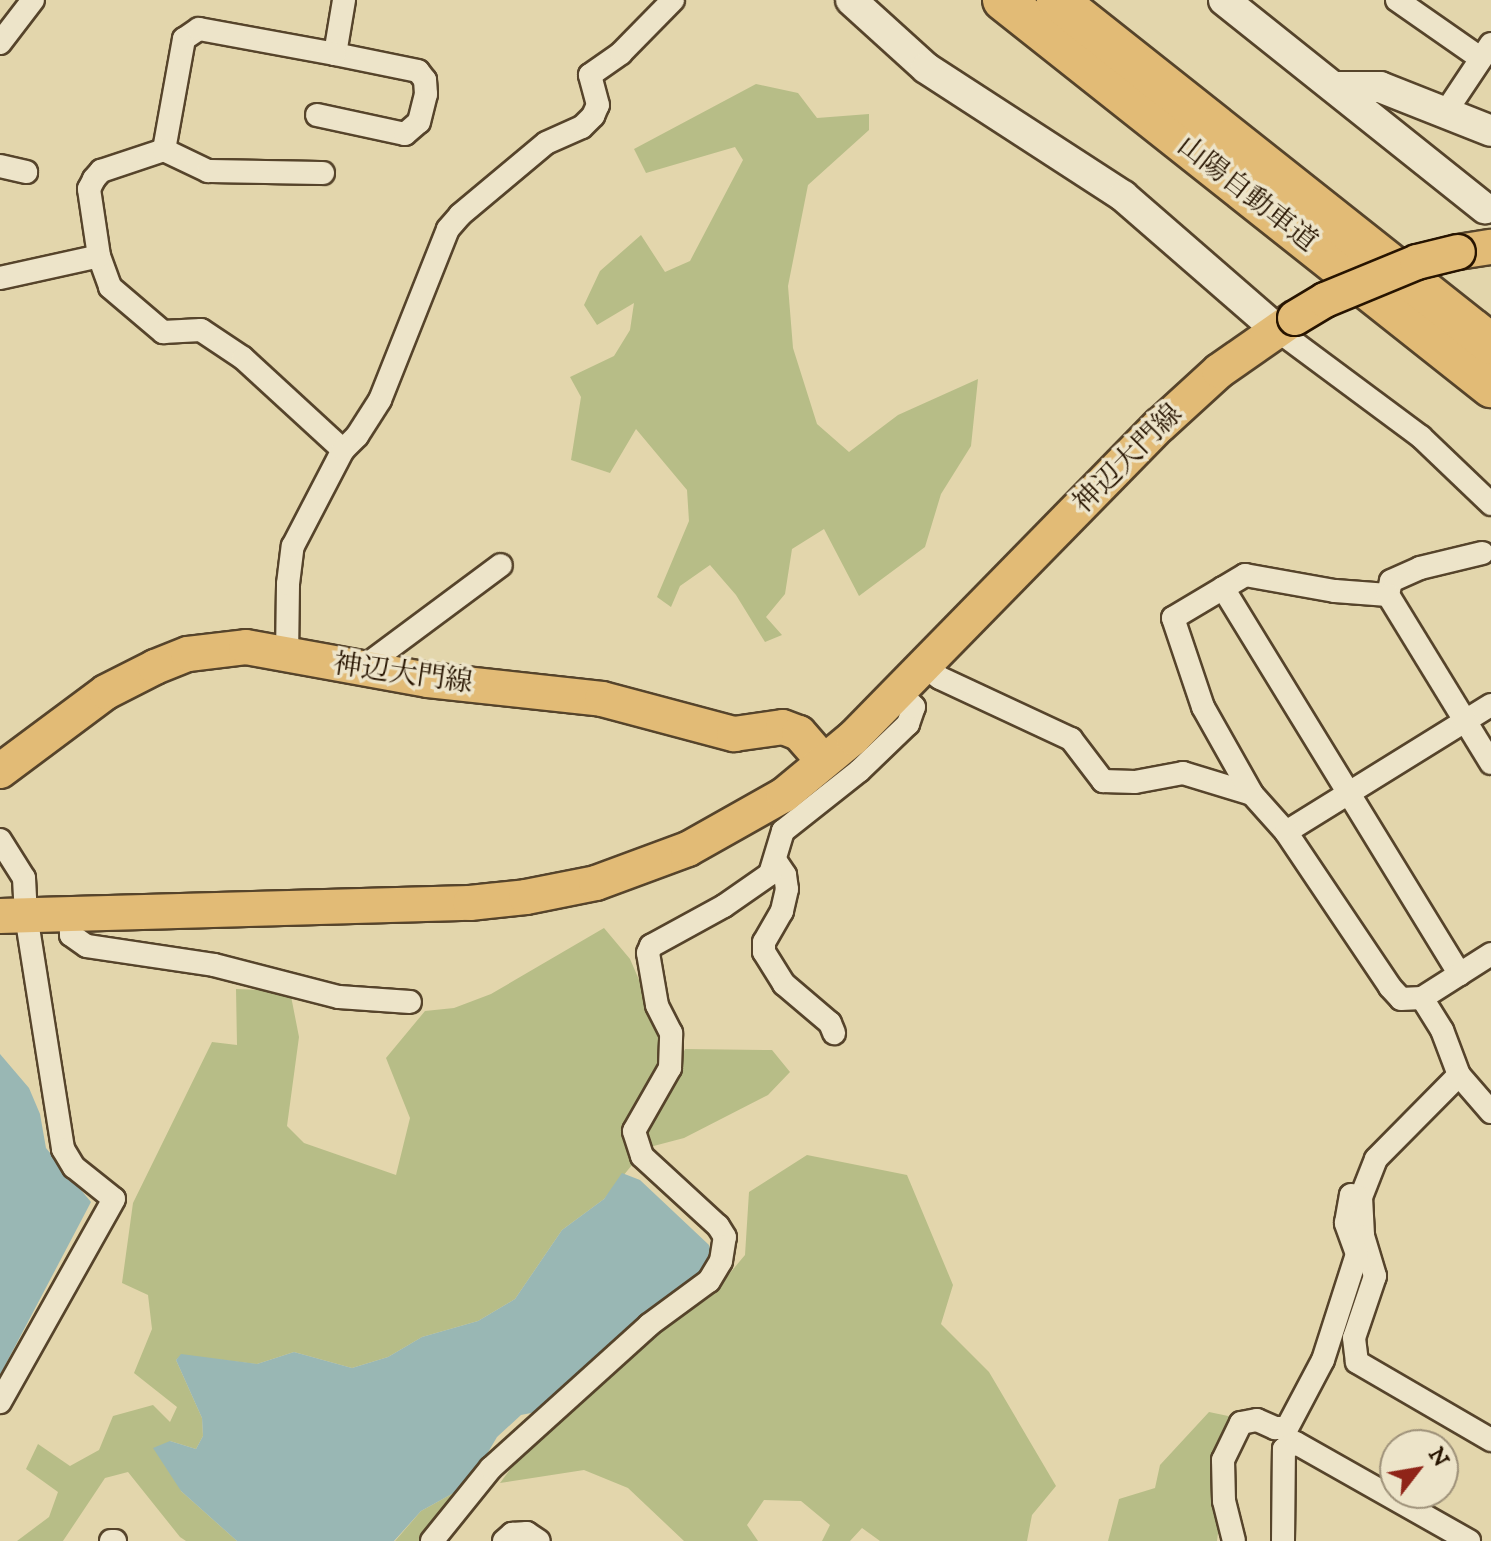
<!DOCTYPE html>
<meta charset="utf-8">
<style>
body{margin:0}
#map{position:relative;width:1491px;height:1541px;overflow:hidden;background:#e3d6ac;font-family:"IM FELL DW Pica","Noto Serif JP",serif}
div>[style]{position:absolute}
.green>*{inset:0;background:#b7bd87}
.water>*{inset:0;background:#99b7b4}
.roads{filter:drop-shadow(2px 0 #56442b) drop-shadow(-2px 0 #56442b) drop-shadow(0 2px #56442b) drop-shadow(0 -2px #56442b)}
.street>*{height:22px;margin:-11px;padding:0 11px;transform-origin:11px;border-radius:11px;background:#ede4c9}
.secondary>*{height:30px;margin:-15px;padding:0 15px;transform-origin:15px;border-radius:15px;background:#ede4c9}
.primary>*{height:34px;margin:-17px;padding:0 17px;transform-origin:17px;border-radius:17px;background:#e2bb76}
.highway>*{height:40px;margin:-20px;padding:0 20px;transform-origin:20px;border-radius:20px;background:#e2bb76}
.bridges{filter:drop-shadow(2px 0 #271400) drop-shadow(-2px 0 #271400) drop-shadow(0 2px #271400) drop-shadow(0 -2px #271400)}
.primary-bridge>*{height:34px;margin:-17px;padding:0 17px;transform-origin:17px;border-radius:17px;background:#e2bb76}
span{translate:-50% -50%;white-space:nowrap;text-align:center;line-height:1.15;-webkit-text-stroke:7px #ede4c9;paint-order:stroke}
.street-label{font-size:28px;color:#271400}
.north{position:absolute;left:1379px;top:1429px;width:80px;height:80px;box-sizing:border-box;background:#ede4c9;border:2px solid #9e9179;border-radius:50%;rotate:59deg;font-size:22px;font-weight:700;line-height:32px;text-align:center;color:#271400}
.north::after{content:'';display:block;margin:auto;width:28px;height:36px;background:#8f2418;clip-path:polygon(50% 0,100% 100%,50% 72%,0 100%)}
</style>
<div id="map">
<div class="green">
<div style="clip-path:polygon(756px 84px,798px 93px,817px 118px,869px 114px,869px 130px,808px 185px,788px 286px,793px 348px,817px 424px,849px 452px,898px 415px,978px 379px,971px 446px,941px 494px,925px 547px,859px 596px,824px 529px,792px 549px,785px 594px,766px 617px,782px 635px,765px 642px,736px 595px,710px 565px,680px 586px,671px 607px,657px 597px,689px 521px,687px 490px,636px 429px,610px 473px,571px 460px,581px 397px,570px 377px,614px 356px,630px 330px,634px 303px,597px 325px,584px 305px,600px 271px,641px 235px,665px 272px,690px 261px,743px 160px,735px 147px,646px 173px,634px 149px)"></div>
<div style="clip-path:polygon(604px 928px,630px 959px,646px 996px,666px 1027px,668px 1088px,685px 1049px,772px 1050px,790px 1072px,768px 1095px,684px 1138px,646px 1148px,604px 1199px,562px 1230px,515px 1299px,478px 1321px,422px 1337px,388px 1357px,352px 1368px,294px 1352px,257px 1364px,181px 1355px,176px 1360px,202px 1418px,203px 1436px,196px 1449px,170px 1441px,181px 1491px,237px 1541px,186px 1541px,180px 1537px,128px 1472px,105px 1478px,63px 1541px,17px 1541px,49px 1517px,58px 1492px,26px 1469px,38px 1444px,70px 1466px,99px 1450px,113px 1416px,153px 1405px,170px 1422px,177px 1407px,134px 1373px,152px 1329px,148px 1295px,122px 1283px,133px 1203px,212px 1042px,237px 1045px,236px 989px,290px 991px,299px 1037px,287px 1126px,304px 1143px,396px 1175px,410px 1118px,386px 1058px,425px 1011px,454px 1008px,491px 994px)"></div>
<div style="clip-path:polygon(807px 1155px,907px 1175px,953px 1285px,941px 1324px,989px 1372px,1056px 1486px,1032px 1515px,1027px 1541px,880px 1541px,862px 1528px,850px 1541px,822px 1541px,830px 1525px,801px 1501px,764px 1500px,747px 1525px,758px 1541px,684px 1541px,628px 1488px,584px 1470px,500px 1483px,520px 1456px,576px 1408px,638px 1346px,709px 1298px,745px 1255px,749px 1192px)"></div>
<div style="clip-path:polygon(1209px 1412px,1233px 1417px,1217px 1541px,1108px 1541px,1119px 1499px,1155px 1488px,1160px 1465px)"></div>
<div style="clip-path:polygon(459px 1490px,422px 1541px,395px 1541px,421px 1511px)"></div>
</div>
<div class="water">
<div style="clip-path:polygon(0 1054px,29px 1088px,40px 1114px,46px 1148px,91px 1202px,0 1375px)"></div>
<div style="clip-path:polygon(622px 1173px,640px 1180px,709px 1245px,716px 1267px,556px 1408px,521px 1415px,497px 1437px,473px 1478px,459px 1490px,421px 1511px,394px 1541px,237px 1541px,181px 1491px,153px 1448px,170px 1441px,196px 1449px,203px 1436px,202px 1418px,176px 1360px,181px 1354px,257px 1364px,294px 1352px,352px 1368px,388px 1357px,422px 1337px,478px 1321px,515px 1299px,562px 1230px,604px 1199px)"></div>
</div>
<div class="roads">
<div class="street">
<div style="left:1397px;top:0;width:101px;rotate:34.9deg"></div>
<div style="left:0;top:43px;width:54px;rotate:-52.5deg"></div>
<div style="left:1445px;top:113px;width:83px;rotate:-56.3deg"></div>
<div style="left:317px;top:115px;width:90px;rotate:12.2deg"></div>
<div style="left:405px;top:134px;width:18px;rotate:-41deg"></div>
<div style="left:419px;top:122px;width:29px;rotate:-76deg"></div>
<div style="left:426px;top:94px;width:14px;rotate:-94deg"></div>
<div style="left:425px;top:80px;width:11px;rotate:-128deg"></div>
<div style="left:418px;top:71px;width:85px;rotate:-168.4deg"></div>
<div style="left:335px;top:54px;width:55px;rotate:-80.5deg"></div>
<div style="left:164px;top:150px;width:113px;rotate:-79.8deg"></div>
<div style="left:184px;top:39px;width:18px;rotate:-34deg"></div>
<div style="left:199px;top:29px;width:138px;rotate:10.4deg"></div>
<div style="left:0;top:166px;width:27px;rotate:13deg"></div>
<div style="left:99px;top:256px;width:33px;rotate:70deg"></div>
<div style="left:110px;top:287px;width:70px;rotate:40.3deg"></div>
<div style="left:163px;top:332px;width:38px;rotate:-3deg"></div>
<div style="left:201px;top:330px;width:50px;rotate:33.7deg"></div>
<div style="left:243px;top:358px;width:136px;rotate:42.6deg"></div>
<div style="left:0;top:278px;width:101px;rotate:-12.5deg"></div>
<div style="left:99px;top:256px;width:68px;rotate:-98.5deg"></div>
<div style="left:89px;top:189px;width:11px;rotate:-63deg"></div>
<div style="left:94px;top:179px;width:11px;rotate:-49deg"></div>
<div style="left:101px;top:171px;width:66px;rotate:-18.4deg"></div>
<div style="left:164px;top:150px;width:49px;rotate:25.5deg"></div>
<div style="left:208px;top:171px;width:115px;rotate:1deg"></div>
<div style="left:1277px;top:330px;width:179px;rotate:36.6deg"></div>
<div style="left:1421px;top:437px;width:97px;rotate:43.7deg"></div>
<div style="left:1223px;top:588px;width:453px;rotate:58.5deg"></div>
<div style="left:1388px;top:595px;width:14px;rotate:-78deg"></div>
<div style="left:1391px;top:581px;width:32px;rotate:-24deg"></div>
<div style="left:1420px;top:568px;width:64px;rotate:-13.6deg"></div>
<div style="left:287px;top:657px;width:73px;rotate:-89.2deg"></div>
<div style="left:288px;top:584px;width:38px;rotate:-83deg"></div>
<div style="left:293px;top:546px;width:108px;rotate:-62.5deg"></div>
<div style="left:343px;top:450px;width:20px;rotate:-45deg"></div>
<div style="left:357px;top:436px;width:43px;rotate:-57.4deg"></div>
<div style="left:380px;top:400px;width:184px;rotate:-68.3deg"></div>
<div style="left:448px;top:229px;width:18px;rotate:-49deg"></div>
<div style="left:460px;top:215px;width:112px;rotate:-39.9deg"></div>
<div style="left:546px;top:143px;width:39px;rotate:-24deg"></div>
<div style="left:582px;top:127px;width:16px;rotate:-45deg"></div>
<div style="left:593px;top:116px;width:12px;rotate:-66deg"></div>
<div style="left:598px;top:105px;width:31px;rotate:-105deg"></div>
<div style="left:590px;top:75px;width:38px;rotate:-35deg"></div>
<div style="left:621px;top:53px;width:74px;rotate:-45.5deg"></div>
<div style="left:922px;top:665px;width:22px;rotate:36deg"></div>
<div style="left:940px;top:678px;width:145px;rotate:25deg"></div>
<div style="left:1071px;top:739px;width:53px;rotate:52.7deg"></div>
<div style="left:1103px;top:781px;width:32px;rotate:2deg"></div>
<div style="left:1135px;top:782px;width:49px;rotate:-10.6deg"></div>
<div style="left:1183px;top:773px;width:72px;rotate:16.9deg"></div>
<div style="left:1252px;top:794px;width:51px;rotate:48.2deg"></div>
<div style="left:1286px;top:832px;width:241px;rotate:-31.8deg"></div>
<div style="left:361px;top:669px;width:174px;rotate:-36.6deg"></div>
<div style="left:1252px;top:794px;width:100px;rotate:-119.4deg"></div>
<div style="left:1203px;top:707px;width:94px;rotate:-108.6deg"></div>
<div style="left:1173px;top:618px;width:84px;rotate:-30.8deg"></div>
<div style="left:1245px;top:575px;width:91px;rotate:10.1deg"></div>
<div style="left:1335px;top:591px;width:53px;rotate:4.3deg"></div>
<div style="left:1388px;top:595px;width:197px;rotate:58.5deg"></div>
<div style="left:1286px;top:832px;width:187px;rotate:56.1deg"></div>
<div style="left:1390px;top:987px;width:16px;rotate:47deg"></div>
<div style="left:1401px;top:999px;width:21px;rotate:-3deg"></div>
<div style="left:1422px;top:998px;width:38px;rotate:58deg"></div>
<div style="left:1442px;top:1030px;width:48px;rotate:69.3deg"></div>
<div style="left:1459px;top:1075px;width:118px;rotate:134.7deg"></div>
<div style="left:1376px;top:1159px;width:41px;rotate:111.5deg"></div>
<div style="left:1361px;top:1197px;width:39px;rotate:87deg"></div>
<div style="left:1363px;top:1236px;width:42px;rotate:73.3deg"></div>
<div style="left:1375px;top:1276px;width:65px;rotate:108.7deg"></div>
<div style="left:1354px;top:1338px;width:24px;rotate:83deg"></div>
<div style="left:1357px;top:1362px;width:155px;rotate:30.2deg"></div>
<div style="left:0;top:840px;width:45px;rotate:57.7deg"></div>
<div style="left:24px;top:878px;width:37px;rotate:87deg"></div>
<div style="left:26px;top:915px;width:237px;rotate:81deg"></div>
<div style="left:63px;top:1149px;width:21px;rotate:59deg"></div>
<div style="left:74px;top:1167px;width:51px;rotate:38.7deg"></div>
<div style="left:114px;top:1199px;width:233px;rotate:119.3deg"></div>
<div style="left:775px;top:860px;width:18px;rotate:56deg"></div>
<div style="left:785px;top:875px;width:14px;rotate:82deg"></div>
<div style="left:787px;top:889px;width:23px;rotate:103deg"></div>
<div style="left:782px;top:911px;width:36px;rotate:120deg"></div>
<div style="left:764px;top:942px;width:10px;rotate:90deg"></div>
<div style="left:764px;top:952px;width:38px;rotate:58deg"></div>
<div style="left:784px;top:984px;width:60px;rotate:40.3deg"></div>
<div style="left:830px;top:1023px;width:11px;rotate:68deg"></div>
<div style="left:70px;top:914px;width:21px;rotate:87deg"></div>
<div style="left:71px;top:935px;width:19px;rotate:35deg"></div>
<div style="left:87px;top:946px;width:128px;rotate:8.5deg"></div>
<div style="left:214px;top:965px;width:129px;rotate:14.4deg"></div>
<div style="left:339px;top:997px;width:71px;rotate:4deg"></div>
<div style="left:1422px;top:998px;width:82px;rotate:-32.5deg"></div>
<div style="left:1459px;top:1075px;width:49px;rotate:49.1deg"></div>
<div style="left:111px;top:1541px;width:4px"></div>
<div style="left:432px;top:1541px;width:94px;rotate:-51.1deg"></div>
<div style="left:491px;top:1468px;width:213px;rotate:-42.1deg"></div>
<div style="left:649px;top:1325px;width:74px;rotate:-36.3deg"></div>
<div style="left:709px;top:1281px;width:23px;rotate:-59deg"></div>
<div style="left:721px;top:1261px;width:24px;rotate:-81deg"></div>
<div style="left:725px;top:1237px;width:13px;rotate:-122deg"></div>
<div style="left:718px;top:1226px;width:103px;rotate:-137.4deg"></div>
<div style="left:642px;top:1156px;width:26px;rotate:-108deg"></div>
<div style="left:634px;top:1131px;width:73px;rotate:-60.3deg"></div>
<div style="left:670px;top:1068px;width:35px;rotate:-88deg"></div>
<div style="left:671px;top:1033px;width:31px;rotate:-117deg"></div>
<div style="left:657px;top:1005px;width:53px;rotate:-99.8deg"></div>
<div style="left:648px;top:953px;width:8px;rotate:-67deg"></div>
<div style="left:651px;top:946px;width:83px;rotate:-28.7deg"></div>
<div style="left:724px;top:906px;width:56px;rotate:-34.8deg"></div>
<div style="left:770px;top:874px;width:45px;rotate:-73.2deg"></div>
<div style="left:783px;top:831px;width:97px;rotate:-38.3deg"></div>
<div style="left:859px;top:771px;width:68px;rotate:-43.8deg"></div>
<div style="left:908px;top:724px;width:18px;rotate:-71deg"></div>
<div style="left:914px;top:707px;width:23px;rotate:-135deg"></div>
<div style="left:504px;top:1541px;width:11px;rotate:-41deg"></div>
<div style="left:512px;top:1534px;width:15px;rotate:-4deg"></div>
<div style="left:527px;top:1533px;width:14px;rotate:34deg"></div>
<div style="left:1234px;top:1541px;width:41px;rotate:-104deg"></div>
<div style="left:1224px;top:1501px;width:41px;rotate:-91.4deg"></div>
<div style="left:1223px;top:1460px;width:41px;rotate:-64.1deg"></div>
<div style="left:1241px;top:1423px;width:16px;rotate:-11deg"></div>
<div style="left:1257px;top:1420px;width:20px;rotate:24deg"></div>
<div style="left:1275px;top:1428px;width:12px"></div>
<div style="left:1287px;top:1428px;width:77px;rotate:-62.1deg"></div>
<div style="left:1323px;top:1360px;width:111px;rotate:-72.2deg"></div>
<div style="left:1357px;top:1254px;width:33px;rotate:-110deg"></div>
<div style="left:1346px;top:1223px;width:28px;rotate:-80deg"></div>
<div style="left:1351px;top:1195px;width:5px;rotate:11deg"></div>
<div style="left:1283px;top:1541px;width:92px;rotate:-89.4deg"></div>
<div style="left:1284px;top:1449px;width:13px;rotate:-27deg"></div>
<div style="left:1296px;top:1443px;width:199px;rotate:29.5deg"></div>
</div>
<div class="secondary">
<div style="left:851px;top:0;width:101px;rotate:42.2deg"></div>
<div style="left:926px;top:68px;width:235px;rotate:33deg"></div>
<div style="left:1123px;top:196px;width:204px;rotate:41deg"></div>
<div style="left:1224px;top:0;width:334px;rotate:38.6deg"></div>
<div style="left:1334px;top:87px;width:46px"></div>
<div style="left:1380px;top:87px;width:119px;rotate:21.6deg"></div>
</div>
<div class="primary">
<div style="left:1458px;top:252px;width:33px;rotate:-9deg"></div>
<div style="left:0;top:771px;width:132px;rotate:-36.7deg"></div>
<div style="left:106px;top:692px;width:55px;rotate:-27deg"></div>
<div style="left:155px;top:667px;width:35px;rotate:-22deg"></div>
<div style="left:188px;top:654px;width:58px;rotate:-6.9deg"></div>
<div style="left:246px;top:647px;width:185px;rotate:10.3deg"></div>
<div style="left:428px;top:680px;width:175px;rotate:6.2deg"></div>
<div style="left:602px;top:699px;width:137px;rotate:14.9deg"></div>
<div style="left:734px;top:734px;width:49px;rotate:-8.1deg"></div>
<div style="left:783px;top:727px;width:17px;rotate:21deg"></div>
<div style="left:799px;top:733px;width:37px;rotate:49deg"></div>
<div style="left:0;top:916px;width:470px;rotate:-1.6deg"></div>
<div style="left:470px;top:903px;width:56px;rotate:-6.1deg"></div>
<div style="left:526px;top:897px;width:71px;rotate:-11.3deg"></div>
<div style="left:596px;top:883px;width:98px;rotate:-20.3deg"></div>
<div style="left:688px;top:849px;width:110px;rotate:-29.4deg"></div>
<div style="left:784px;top:795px;width:89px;rotate:-39.6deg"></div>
<div style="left:853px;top:738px;width:438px;rotate:-45.6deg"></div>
<div style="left:1160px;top:425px;width:80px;rotate:-42.5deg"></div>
<div style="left:1219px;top:371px;width:93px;rotate:-34.9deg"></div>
</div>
<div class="highway">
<div style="left:1003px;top:0;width:623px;rotate:38.42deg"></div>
<div style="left:1057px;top:0;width:554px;rotate:38.4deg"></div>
</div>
</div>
<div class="bridges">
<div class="primary-bridge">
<div style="left:1295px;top:318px;width:35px;rotate:-31deg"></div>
<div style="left:1325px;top:300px;width:100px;rotate:-22.4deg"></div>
<div style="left:1417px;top:262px;width:42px;rotate:-13.7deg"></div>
</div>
</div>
<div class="street-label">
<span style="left:1247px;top:194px;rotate:38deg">山陽自動車道</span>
<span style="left:1128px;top:459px;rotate:-45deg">神辺大門線</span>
<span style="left:403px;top:674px;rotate:8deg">神辺大門線</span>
</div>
<div class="north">N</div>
</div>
